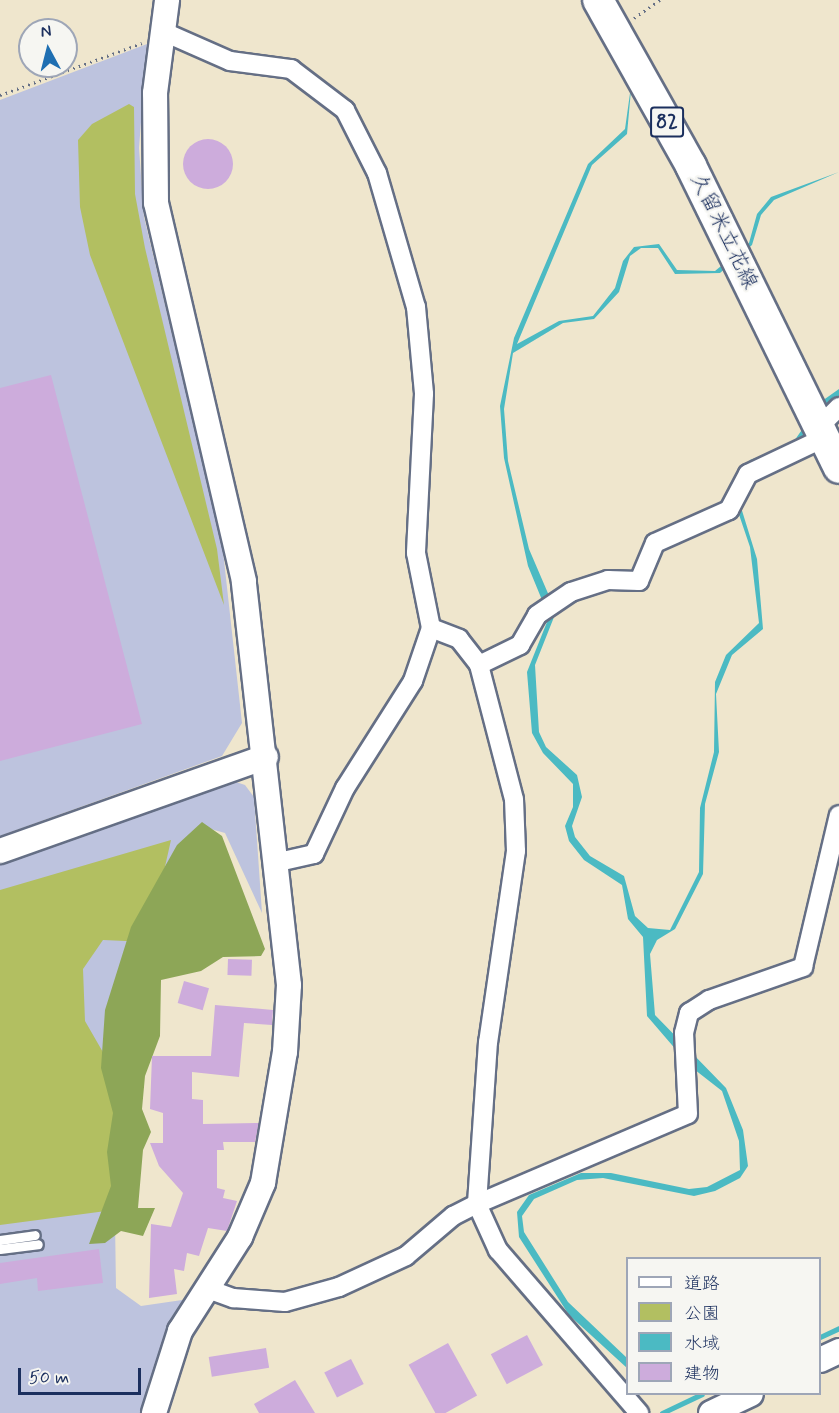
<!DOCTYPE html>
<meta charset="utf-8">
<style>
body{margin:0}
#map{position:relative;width:839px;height:1413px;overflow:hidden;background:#efe6cd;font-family:Mynerve,"Klee One",sans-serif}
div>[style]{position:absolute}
.industrial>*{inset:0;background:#bdc3de}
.green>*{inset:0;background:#b2bf61}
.forest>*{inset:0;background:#8da657}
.water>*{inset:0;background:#4bbac3}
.stream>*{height:5px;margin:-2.5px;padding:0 2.5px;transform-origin:2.5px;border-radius:2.5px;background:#4bbac3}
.building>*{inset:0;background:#cdacdc;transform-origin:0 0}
.round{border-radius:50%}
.path>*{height:3px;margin-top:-1.5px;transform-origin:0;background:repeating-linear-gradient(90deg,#656f85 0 1.5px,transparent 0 6px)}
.roads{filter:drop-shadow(2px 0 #656f85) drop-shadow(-2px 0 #656f85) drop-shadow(0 2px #656f85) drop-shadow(0 -2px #656f85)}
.service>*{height:9px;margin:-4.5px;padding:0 4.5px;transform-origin:4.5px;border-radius:4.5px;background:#fff}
.minor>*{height:18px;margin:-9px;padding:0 9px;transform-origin:9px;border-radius:9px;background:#fff}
.tertiary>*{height:24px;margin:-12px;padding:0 12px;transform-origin:12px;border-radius:12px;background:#fff}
.primary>*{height:30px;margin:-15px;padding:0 15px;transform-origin:15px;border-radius:15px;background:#fff}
span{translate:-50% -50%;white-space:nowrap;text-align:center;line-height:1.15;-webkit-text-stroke:5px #f6f6f2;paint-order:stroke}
.shield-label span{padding:2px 4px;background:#f6f6f2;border:2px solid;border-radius:4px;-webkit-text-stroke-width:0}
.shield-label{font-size:20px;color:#1b2f5e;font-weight:700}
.street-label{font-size:21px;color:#1b2f5e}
.legend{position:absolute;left:626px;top:1257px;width:195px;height:138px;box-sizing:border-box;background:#f6f6f2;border:2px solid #9ea6b7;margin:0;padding:8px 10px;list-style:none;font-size:18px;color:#1b2f5e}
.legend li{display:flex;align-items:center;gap:12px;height:30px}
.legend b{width:30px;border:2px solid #9ea6b7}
.north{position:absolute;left:18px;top:18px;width:60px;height:60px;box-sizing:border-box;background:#f6f6f2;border:2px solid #9ea6b7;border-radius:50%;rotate:353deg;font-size:16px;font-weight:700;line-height:24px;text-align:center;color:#1b2f5e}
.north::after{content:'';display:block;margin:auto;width:21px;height:27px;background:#1f6fb2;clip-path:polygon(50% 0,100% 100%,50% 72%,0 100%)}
.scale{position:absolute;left:18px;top:1368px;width:123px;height:27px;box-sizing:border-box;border:3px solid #1b2f5e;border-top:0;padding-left:8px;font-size:18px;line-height:21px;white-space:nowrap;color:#1b2f5e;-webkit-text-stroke:4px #f6f6f2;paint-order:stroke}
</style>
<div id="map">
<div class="industrial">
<div style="clip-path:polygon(147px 44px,139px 148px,144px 217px,222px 542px,242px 723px,222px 756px,0 836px,0 100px)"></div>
<div style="clip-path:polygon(230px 780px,245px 785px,254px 797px,262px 913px,225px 833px,207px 828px,184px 856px,115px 1220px,116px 1288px,141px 1306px,189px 1299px,144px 1413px,0 1413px,0 861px)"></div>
</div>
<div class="green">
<div style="clip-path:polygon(129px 104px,134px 107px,135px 194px,145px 248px,217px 549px,224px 605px,90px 255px,80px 207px,78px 140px,92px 124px)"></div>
<div style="clip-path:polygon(171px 840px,148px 942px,103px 940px,83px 969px,85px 1021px,104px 1054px,126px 1124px,106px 1211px,0 1225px,0 890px)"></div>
</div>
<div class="forest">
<div style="clip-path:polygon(202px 822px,222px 836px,265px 949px,261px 956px,223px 957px,201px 971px,161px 980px,160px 1036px,145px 1076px,142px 1109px,151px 1132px,143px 1150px,138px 1208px,155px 1208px,143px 1236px,121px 1231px,105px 1243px,89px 1244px,111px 1186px,107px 1152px,113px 1113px,101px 1068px,105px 1010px,131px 927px,177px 845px)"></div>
</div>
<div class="water">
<div style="clip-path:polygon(632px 79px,627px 134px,592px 165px,517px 344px,559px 321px,593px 316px,615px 288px,623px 261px,634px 247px,659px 244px,677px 270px,715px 271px,749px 243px,757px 214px,771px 197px,839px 172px,774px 200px,761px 215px,752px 245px,720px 273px,675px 274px,658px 248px,641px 248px,630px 256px,619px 292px,594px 319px,563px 323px,513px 353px,504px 409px,508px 461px,529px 549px,556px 612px,535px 665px,539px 732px,546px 747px,577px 775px,582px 797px,572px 826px,575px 837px,590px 856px,624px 876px,635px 916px,648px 928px,670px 930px,699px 872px,700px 808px,714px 752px,715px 682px,726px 655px,759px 623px,750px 547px,730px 488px,750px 460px,792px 444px,822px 401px,839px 389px,839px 399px,811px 435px,735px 488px,757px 559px,763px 629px,732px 655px,716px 694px,719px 752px,705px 804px,703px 874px,675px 929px,657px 940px,650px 954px,655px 1015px,726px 1088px,743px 1130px,748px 1166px,740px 1178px,715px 1191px,694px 1196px,603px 1178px,577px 1180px,534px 1199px,522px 1216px,524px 1232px,568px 1302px,627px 1358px,627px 1368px,569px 1315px,519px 1237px,517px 1212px,529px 1195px,581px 1173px,611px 1173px,689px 1189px,707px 1187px,740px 1170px,739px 1141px,722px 1091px,690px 1066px,647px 1016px,643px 937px,628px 919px,622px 885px,584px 860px,569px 841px,565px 826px,573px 807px,573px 784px,543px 753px,532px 733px,527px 672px,549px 617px,528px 566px,504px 458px,500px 406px,514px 338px,588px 164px,625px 129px)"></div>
</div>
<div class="stream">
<div style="left:820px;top:1337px;width:21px;rotate:-25deg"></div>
<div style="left:662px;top:1413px;width:44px;rotate:-25.4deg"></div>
</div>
<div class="building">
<div class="round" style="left:183px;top:139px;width:50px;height:50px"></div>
<div style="clip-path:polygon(51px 375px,142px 724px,0 761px,0 388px)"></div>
<div style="left:228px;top:959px;width:24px;height:16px;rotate:2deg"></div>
<div style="left:184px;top:981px;width:26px;height:23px;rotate:16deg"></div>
<div style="clip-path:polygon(215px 1005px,273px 1010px,272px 1025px,244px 1023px,239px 1077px,192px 1072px,192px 1099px,203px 1100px,203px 1124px,259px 1123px,255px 1142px,223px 1142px,224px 1150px,217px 1150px,217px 1188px,225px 1190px,223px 1198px,237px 1201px,227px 1231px,208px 1228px,199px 1256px,187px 1253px,184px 1271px,174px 1269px,177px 1294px,149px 1298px,151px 1224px,171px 1227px,183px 1193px,159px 1166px,150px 1143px,163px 1143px,163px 1113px,150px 1109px,152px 1056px,211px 1056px)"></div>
<div style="clip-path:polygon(99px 1249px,103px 1283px,38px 1291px,37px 1278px,0 1284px,0 1263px)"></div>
<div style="left:527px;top:1335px;width:34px;height:41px;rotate:62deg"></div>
<div style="left:448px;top:1343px;width:60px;height:45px;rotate:61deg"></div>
<div style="left:266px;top:1348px;width:20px;height:58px;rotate:81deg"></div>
<div style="left:351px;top:1359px;width:28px;height:30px;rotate:63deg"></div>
<div style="clip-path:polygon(295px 1380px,315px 1413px,259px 1413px,254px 1404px)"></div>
</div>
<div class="path">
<div style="left:634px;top:18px;width:32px;rotate:-35deg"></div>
<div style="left:0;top:95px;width:151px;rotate:-20.1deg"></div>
</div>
<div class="roads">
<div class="service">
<div style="left:0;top:1240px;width:35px;rotate:-8deg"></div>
<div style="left:0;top:1249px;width:38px;rotate:-7deg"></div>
</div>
<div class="minor">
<div style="left:164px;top:32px;width:72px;rotate:23.7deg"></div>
<div style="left:230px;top:61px;width:62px;rotate:7.5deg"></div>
<div style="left:291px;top:69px;width:68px;rotate:37.2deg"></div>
<div style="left:345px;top:110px;width:71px;rotate:63.1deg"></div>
<div style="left:377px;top:173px;width:140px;rotate:73.8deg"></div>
<div style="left:416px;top:307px;width:87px;rotate:84.7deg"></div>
<div style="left:424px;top:394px;width:159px;rotate:92.9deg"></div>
<div style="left:416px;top:553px;width:76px;rotate:78.7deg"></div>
<div style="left:431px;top:628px;width:56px;rotate:108.8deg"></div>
<div style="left:413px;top:681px;width:127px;rotate:122.4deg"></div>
<div style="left:345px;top:788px;width:73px;rotate:115.2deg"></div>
<div style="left:314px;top:854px;width:41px;rotate:167.3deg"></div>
<div style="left:820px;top:426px;width:27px;rotate:-45deg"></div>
<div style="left:431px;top:628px;width:30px;rotate:21deg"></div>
<div style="left:459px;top:639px;width:33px;rotate:52deg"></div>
<div style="left:479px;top:665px;width:138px;rotate:75.4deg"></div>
<div style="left:514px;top:799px;width:52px;rotate:87.8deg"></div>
<div style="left:516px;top:851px;width:193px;rotate:98.3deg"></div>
<div style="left:488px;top:1042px;width:162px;rotate:93.9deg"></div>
<div style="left:477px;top:1204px;width:51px;rotate:65.5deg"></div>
<div style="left:498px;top:1250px;width:216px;rotate:49.1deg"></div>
<div style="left:479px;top:665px;width:46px;rotate:-26deg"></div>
<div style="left:520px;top:645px;width:34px;rotate:-60deg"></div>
<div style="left:537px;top:615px;width:41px;rotate:-34.1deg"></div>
<div style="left:571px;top:592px;width:39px;rotate:-18deg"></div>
<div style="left:608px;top:580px;width:31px;rotate:2deg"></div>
<div style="left:639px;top:581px;width:41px;rotate:-67.2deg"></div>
<div style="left:655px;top:543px;width:81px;rotate:-24deg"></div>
<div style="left:729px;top:510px;width:41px;rotate:-62.2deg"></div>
<div style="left:748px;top:474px;width:86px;rotate:-25.4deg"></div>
<div style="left:208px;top:1289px;width:27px;rotate:20deg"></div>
<div style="left:233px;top:1298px;width:52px;rotate:4.4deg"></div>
<div style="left:285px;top:1302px;width:56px;rotate:-15.5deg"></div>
<div style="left:339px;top:1287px;width:74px;rotate:-24.8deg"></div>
<div style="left:406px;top:1256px;width:62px;rotate:-40.4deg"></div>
<div style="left:453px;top:1216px;width:27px;rotate:-27deg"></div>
<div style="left:477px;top:1204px;width:229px;rotate:-23.1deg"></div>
<div style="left:688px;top:1114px;width:81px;rotate:-92.8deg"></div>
<div style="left:684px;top:1033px;width:21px;rotate:-76deg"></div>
<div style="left:689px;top:1013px;width:24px;rotate:-33deg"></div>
<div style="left:709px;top:1000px;width:100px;rotate:-19.3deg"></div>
<div style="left:803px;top:967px;width:156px;rotate:-76.7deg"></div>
</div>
<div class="tertiary">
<div style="left:0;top:851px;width:282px;rotate:-19.5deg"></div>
<div style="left:820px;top:1360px;width:21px;rotate:-25deg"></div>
<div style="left:154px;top:1413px;width:86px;rotate:-72.4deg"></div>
<div style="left:180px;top:1331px;width:112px;rotate:-57.4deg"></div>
<div style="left:240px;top:1237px;width:59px;rotate:-66.9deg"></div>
<div style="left:263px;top:1183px;width:133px;rotate:-80.5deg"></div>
<div style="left:285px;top:1052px;width:67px;rotate:-86.6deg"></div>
<div style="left:289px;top:985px;width:406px;rotate:-96.4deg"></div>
<div style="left:244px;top:581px;width:388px;rotate:-103.1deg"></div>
<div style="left:156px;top:203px;width:110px;rotate:-90.5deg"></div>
<div style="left:155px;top:93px;width:94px;rotate:-82.6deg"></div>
<div style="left:711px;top:1413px;width:44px;rotate:-25.4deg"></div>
</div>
<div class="primary">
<div style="left:598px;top:0;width:190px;rotate:60.7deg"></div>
<div style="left:691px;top:166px;width:336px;rotate:63.9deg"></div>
</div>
</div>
<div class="shield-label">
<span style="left:667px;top:122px">82</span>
</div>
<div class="street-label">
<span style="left:724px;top:231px;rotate:64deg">久留米立花線</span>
</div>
<ul class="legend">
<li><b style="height:8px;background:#fff"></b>道路</li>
<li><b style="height:16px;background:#b2bf61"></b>公園</li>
<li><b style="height:16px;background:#4bbac3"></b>水域</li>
<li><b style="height:16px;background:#cdacdc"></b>建物</li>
</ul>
<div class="north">N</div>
<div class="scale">50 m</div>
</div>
